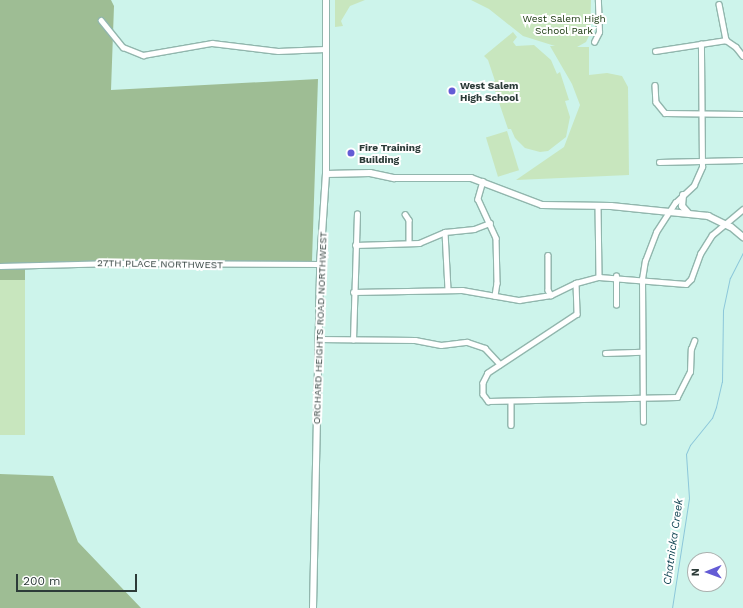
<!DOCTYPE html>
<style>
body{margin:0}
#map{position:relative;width:743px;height:608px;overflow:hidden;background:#cdf4eb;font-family:"Work Sans",sans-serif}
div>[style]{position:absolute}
.green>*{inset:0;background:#c8e6be;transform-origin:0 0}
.forest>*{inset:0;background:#9ebd94;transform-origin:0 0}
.stream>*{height:1px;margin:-0.5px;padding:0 0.5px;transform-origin:0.5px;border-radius:0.5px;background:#8cc7da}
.roads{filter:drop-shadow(1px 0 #91b6ad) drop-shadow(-1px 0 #91b6ad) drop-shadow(0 1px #91b6ad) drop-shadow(0 -1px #91b6ad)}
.minor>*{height:4.5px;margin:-2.25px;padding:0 2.25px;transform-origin:2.25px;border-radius:2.25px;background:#fff}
.tertiary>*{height:6px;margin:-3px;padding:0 3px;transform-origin:3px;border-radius:3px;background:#fff}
.dots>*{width:11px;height:11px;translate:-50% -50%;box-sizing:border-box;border:2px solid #fff;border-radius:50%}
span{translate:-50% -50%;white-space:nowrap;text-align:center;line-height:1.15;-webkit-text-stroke:4px #fff;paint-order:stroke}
.park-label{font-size:10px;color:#153409}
.poi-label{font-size:10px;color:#2c3b38;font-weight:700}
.left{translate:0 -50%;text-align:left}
.street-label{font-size:10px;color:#2c3b38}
.water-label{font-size:11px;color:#164957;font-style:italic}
.north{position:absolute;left:687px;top:552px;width:40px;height:40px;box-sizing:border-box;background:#fff;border:1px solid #abb1af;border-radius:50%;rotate:269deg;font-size:11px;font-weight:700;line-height:16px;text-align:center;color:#2c3b38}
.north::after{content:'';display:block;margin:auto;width:14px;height:18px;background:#645cd5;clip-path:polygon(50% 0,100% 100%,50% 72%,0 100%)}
.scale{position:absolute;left:16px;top:574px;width:121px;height:18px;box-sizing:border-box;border:2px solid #2c3b38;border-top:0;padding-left:5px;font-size:12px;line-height:14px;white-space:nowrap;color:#2c3b38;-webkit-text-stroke:3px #fff;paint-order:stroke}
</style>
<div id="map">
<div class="green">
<div style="clip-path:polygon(335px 0,365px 0,350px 6px,341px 21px,343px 26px,335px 27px)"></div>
<div style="clip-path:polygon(471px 0,591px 0,590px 34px,586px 42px,577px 47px,589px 47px,589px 75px,607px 73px,622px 76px,628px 87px,629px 175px,516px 180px,564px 147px,580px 105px,572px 84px,550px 46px,555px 46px,523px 36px,489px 9px)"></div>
<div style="clip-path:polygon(513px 32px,517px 37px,513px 42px,516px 46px,534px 45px,551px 60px,557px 74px,560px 72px,569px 100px,565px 101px,570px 117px,566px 137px,548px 151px,540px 152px,525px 148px,515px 138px,511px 129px,508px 129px,492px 82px,495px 81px,488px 60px,484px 56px)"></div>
<div style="left:507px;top:131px;width:41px;height:22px;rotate:73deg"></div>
<div style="left:0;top:280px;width:25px;height:155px"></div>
</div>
<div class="forest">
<div style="clip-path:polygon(0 0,111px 0,114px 6px,111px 90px,318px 79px,312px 261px,0 265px)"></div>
<div style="left:25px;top:269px;width:11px;height:25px;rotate:90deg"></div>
<div style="clip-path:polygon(0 474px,53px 476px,78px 542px,141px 608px,0 608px)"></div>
</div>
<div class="stream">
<div style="left:672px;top:608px;width:111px;rotate:-81.2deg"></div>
<div style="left:689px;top:498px;width:44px;rotate:-93.9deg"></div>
<div style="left:686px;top:454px;width:10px;rotate:-66deg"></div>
<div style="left:690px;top:445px;width:35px;rotate:-51deg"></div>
<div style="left:712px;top:418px;width:12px;rotate:-70deg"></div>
<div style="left:716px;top:407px;width:26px;rotate:-77deg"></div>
<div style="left:722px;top:382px;width:72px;rotate:-89.2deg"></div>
<div style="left:723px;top:310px;width:33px;rotate:-78deg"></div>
<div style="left:730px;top:278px;width:29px;rotate:-63deg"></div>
</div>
<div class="roads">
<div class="minor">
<div style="left:719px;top:4px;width:37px;rotate:79deg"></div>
<div style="left:101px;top:20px;width:35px;rotate:51deg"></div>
<div style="left:123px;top:47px;width:22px;rotate:22deg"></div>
<div style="left:143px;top:55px;width:70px;rotate:-9.9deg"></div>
<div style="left:212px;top:43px;width:66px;rotate:6.9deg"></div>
<div style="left:278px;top:51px;width:47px;rotate:-2.4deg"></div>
<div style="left:594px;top:42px;width:11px;rotate:-63deg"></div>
<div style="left:599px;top:32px;width:32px;rotate:-92deg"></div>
<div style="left:655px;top:51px;width:72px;rotate:-8.8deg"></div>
<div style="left:726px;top:40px;width:12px;rotate:35deg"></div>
<div style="left:736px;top:47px;width:11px;rotate:52deg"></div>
<div style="left:655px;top:85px;width:17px;rotate:87deg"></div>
<div style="left:656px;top:102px;width:14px;rotate:51deg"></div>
<div style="left:665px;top:113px;width:78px;rotate:0.7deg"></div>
<div style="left:659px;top:162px;width:84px;rotate:-1.4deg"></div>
<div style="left:483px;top:181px;width:19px;rotate:106deg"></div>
<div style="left:478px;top:199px;width:43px;rotate:65.2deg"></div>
<div style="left:496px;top:238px;width:45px;rotate:88.7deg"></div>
<div style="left:497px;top:283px;width:13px;rotate:99deg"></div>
<div style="left:598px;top:205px;width:72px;rotate:89.2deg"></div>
<div style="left:405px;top:214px;width:7px;rotate:56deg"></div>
<div style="left:409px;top:220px;width:23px;rotate:90deg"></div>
<div style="left:445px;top:232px;width:58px;rotate:87deg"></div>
<div style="left:355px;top:245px;width:64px;rotate:-1.8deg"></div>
<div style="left:419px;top:243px;width:28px;rotate:-23deg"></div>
<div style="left:445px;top:232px;width:29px;rotate:-6deg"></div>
<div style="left:474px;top:229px;width:17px;rotate:-21deg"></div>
<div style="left:548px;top:255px;width:35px;rotate:90deg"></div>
<div style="left:548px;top:290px;width:6px;rotate:59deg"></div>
<div style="left:0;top:266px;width:116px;rotate:-1.5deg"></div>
<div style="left:116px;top:263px;width:204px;rotate:0.3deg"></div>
<div style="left:576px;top:283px;width:31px;rotate:88deg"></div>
<div style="left:577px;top:314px;width:107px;rotate:146.5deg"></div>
<div style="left:488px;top:373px;width:11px;rotate:117deg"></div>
<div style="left:483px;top:383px;width:11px;rotate:90deg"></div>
<div style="left:483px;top:394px;width:9px;rotate:54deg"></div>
<div style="left:488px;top:401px;width:189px;rotate:-1.2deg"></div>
<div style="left:677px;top:397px;width:28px;rotate:-63deg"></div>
<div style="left:690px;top:372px;width:23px;rotate:-88deg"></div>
<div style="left:691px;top:349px;width:9px;rotate:-69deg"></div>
<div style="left:353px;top:292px;width:109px;rotate:-1.1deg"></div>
<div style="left:462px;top:290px;width:58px;rotate:10deg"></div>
<div style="left:519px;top:300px;width:32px;rotate:-9deg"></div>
<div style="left:551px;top:295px;width:28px;rotate:-26deg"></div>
<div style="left:576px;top:283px;width:24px;rotate:-15deg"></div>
<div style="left:599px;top:277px;width:87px;rotate:4.6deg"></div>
<div style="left:686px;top:284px;width:7px;rotate:-45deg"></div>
<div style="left:691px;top:279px;width:27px;rotate:-70deg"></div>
<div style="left:700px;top:254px;width:22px;rotate:-58deg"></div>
<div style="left:712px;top:235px;width:40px;rotate:-40deg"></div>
<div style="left:616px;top:305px;width:29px;rotate:-90deg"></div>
<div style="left:318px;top:339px;width:97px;rotate:0.6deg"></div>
<div style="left:415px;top:340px;width:26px;rotate:11deg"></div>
<div style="left:441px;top:345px;width:26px;rotate:-7deg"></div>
<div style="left:467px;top:342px;width:19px;rotate:18deg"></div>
<div style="left:485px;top:348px;width:22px;rotate:47deg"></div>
<div style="left:353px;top:340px;width:126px;rotate:-88.2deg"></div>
<div style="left:605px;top:353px;width:37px;rotate:-2deg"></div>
<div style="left:511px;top:401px;width:24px;rotate:90deg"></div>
<div style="left:643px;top:422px;width:143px;rotate:-90.4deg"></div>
<div style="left:642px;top:279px;width:18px;rotate:-81deg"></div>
<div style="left:645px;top:261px;width:31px;rotate:-69deg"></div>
<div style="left:656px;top:232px;width:35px;rotate:-57deg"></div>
<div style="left:675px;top:203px;width:26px;rotate:-43deg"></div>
<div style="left:694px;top:185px;width:20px;rotate:-66deg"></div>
<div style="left:702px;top:167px;width:123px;rotate:-90.5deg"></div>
</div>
<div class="tertiary">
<div style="left:326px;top:174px;width:44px;rotate:-1.3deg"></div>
<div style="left:370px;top:173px;width:25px;rotate:12deg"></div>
<div style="left:394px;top:178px;width:77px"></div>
<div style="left:471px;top:178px;width:76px;rotate:20.8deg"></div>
<div style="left:542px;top:205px;width:69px;rotate:0.8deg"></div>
<div style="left:611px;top:206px;width:98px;rotate:5.9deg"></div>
<div style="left:708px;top:216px;width:25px;rotate:26deg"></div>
<div style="left:731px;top:227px;width:16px;rotate:40deg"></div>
<div style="left:683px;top:195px;width:11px;rotate:95deg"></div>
<div style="left:682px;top:206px;width:9px;rotate:49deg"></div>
<div style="left:313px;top:608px;width:344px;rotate:-88.8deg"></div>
<div style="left:320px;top:264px;width:90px;rotate:-86.2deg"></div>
<div style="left:326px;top:174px;width:174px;rotate:-90deg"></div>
</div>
</div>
<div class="dots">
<div style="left:452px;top:91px;background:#645cd5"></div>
<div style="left:351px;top:153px;background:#645cd5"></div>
</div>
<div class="park-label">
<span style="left:564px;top:24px">West Salem High<br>School Park</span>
</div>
<div class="poi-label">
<span class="left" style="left:460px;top:91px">West Salem<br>High School</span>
<span class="left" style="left:359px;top:153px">Fire Training<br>Building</span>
</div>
<div class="street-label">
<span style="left:160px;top:264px;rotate:1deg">27TH PLACE NORTHWEST</span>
<span style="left:320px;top:328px;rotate:-88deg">ORCHARD HEIGHTS ROAD NORTHWEST</span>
</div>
<div class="water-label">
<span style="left:674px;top:542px;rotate:-82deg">Chatnicka Creek</span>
</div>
<div class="north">N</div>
<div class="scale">200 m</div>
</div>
